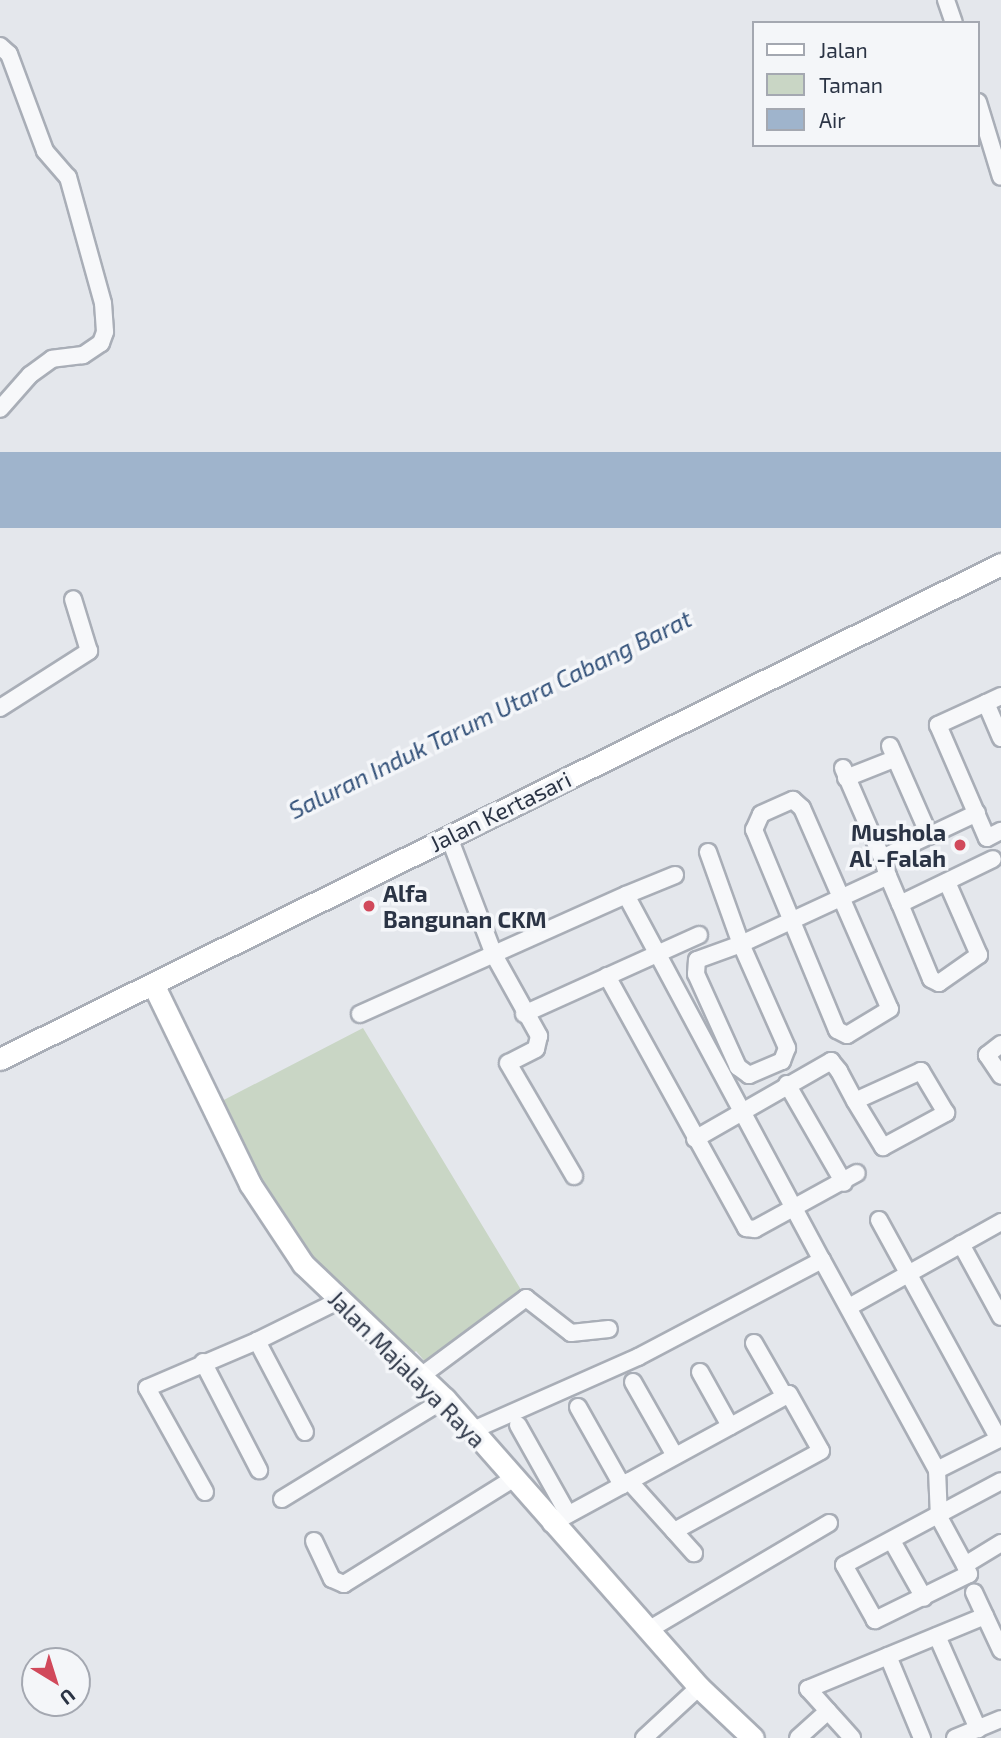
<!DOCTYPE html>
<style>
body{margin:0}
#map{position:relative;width:1001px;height:1738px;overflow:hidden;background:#e4e7ec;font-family:"Exo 2",sans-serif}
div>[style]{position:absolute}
.green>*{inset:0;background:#c9d6c5}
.water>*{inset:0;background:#9fb4cc;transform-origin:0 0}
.roads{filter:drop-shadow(2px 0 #a9aeb7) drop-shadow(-2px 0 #a9aeb7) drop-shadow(0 2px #a9aeb7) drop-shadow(0 -2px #a9aeb7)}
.street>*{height:16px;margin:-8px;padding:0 8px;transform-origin:8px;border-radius:8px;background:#f7f8fa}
.secondary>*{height:21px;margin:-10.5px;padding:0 10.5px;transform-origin:10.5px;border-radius:10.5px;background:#fff}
.dots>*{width:19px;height:19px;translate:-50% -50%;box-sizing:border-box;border:4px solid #f4f6f9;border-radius:50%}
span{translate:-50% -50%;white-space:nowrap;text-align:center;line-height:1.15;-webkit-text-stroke:7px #f4f6f9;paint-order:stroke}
.street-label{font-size:23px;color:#2b3445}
.poi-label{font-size:23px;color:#2b3445;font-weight:700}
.right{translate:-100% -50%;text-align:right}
.left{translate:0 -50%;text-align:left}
.water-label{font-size:24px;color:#34527a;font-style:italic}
.legend{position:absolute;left:752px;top:21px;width:228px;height:126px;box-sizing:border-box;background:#f4f6f9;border:2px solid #a4a8b1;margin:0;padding:9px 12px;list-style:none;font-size:21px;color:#2b3445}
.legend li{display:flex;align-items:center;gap:14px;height:35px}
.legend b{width:35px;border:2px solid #a4a8b1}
.north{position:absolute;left:21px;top:1647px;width:70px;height:70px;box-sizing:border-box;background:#f4f6f9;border:2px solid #a4a8b1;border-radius:50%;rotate:142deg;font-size:19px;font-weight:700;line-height:28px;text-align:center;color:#2b3445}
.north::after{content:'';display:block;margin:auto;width:24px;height:32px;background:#d1495b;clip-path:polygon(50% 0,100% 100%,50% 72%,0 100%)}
</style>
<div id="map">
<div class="green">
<div style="clip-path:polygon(363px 1028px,526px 1298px,427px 1364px,416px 1351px,405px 1361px,303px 1264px,218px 1103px)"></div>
</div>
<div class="water">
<div style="left:1001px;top:452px;width:76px;height:1117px;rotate:90deg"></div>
</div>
<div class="roads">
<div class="street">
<div style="left:946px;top:0;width:24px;rotate:71deg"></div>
<div style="left:0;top:46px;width:12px;rotate:42deg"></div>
<div style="left:9px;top:54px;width:103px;rotate:69.6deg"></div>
<div style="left:45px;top:151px;width:35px;rotate:49deg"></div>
<div style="left:68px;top:177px;width:131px;rotate:74.5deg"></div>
<div style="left:103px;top:303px;width:29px;rotate:86deg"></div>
<div style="left:105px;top:332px;width:12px;rotate:110deg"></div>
<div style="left:101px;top:343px;width:22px;rotate:146deg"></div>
<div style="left:83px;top:355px;width:31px;rotate:173deg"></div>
<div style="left:52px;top:359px;width:27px;rotate:144deg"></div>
<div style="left:30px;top:375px;width:45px;rotate:131.4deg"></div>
<div style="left:978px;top:102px;width:78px;rotate:73deg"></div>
<div style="left:1001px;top:696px;width:17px;rotate:155deg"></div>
<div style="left:986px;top:703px;width:38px;rotate:67deg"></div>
<div style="left:986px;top:703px;width:53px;rotate:155.4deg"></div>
<div style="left:938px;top:725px;width:123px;rotate:66.6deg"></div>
<div style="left:987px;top:838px;width:16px;rotate:-27deg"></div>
<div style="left:0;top:708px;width:106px;rotate:-32.6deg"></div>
<div style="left:89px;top:651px;width:54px;rotate:-107.1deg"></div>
<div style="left:890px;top:746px;width:97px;rotate:66.3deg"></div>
<div style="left:843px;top:768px;width:98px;rotate:66.6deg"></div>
<div style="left:846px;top:778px;width:52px;rotate:-21.6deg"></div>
<div style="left:793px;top:800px;width:12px;rotate:42deg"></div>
<div style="left:802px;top:808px;width:219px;rotate:66.4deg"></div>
<div style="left:890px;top:1009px;width:50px;rotate:148.8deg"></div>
<div style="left:847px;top:1035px;width:11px;rotate:-153deg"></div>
<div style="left:837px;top:1030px;width:217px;rotate:-112.5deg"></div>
<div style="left:754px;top:830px;width:17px;rotate:-66deg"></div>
<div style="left:761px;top:814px;width:35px;rotate:-24deg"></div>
<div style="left:977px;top:813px;width:105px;rotate:154.7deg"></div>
<div style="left:882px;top:858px;width:19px;rotate:72deg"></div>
<div style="left:888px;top:876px;width:30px;rotate:67deg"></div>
<div style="left:900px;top:904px;width:103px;rotate:-25.8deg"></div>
<div style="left:449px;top:837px;width:126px;rotate:69.1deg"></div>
<div style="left:494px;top:955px;width:93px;rotate:60.9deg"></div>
<div style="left:539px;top:1036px;width:13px;rotate:103deg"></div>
<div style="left:536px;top:1049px;width:31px;rotate:153deg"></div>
<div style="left:508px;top:1063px;width:131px;rotate:59.7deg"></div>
<div style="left:708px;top:852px;width:98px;rotate:70.3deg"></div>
<div style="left:741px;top:944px;width:114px;rotate:66.1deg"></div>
<div style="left:787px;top:1048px;width:14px;rotate:111deg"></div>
<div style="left:782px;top:1061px;width:36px;rotate:157deg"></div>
<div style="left:749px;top:1075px;width:14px;rotate:-144deg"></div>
<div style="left:738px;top:1067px;width:102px;rotate:-114.3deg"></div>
<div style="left:696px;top:974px;width:14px;rotate:-86deg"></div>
<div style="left:697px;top:960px;width:47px;rotate:-20deg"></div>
<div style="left:741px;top:944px;width:162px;rotate:-24.8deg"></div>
<div style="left:626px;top:895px;width:53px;rotate:-22.2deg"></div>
<div style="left:900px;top:904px;width:81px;rotate:67.5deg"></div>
<div style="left:931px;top:979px;width:9px;rotate:27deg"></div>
<div style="left:939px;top:983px;width:49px;rotate:-35deg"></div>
<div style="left:979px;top:955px;width:80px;rotate:-113.7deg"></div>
<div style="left:607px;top:976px;width:288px;rotate:61.1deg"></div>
<div style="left:746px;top:1228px;width:9px;rotate:6deg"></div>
<div style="left:755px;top:1229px;width:116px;rotate:-28.8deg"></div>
<div style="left:360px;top:1014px;width:291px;rotate:-24.1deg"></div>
<div style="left:626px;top:895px;width:414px;rotate:61.8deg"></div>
<div style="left:822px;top:1260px;width:208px;rotate:152.2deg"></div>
<div style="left:638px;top:1357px;width:180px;rotate:156.1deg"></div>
<div style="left:524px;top:1014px;width:192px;rotate:-24.3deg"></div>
<div style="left:1001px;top:1044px;width:18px;rotate:142deg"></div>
<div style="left:987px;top:1055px;width:25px;rotate:56deg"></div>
<div style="left:787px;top:1084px;width:114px;rotate:60.1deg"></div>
<div style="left:695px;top:1139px;width:157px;rotate:-29.8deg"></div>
<div style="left:831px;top:1061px;width:13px;rotate:51deg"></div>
<div style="left:839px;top:1071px;width:34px;rotate:62deg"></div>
<div style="left:855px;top:1101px;width:54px;rotate:58.7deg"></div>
<div style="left:883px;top:1147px;width:72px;rotate:-28.4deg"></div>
<div style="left:946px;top:1113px;width:49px;rotate:-120.8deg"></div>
<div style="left:921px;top:1071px;width:72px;rotate:155.6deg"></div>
<div style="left:879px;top:1220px;width:250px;rotate:61.3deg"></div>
<div style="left:961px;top:1244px;width:83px;rotate:61.3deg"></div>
<div style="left:822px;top:1260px;width:239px;rotate:61.3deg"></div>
<div style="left:937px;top:1470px;width:47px;rotate:87.6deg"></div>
<div style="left:939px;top:1517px;width:55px;rotate:61.6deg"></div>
<div style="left:965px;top:1565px;width:42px;rotate:-31.4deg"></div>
<div style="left:849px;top:1307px;width:174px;rotate:-29.2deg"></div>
<div style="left:754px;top:1343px;width:62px;rotate:60.1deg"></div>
<div style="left:203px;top:1362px;width:122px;rotate:62.6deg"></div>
<div style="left:700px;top:1372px;width:62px;rotate:60.9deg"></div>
<div style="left:421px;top:1376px;width:131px;rotate:-36.6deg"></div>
<div style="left:526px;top:1298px;width:57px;rotate:37.9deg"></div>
<div style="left:571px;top:1333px;width:38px;rotate:-6deg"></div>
<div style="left:633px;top:1382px;width:85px;rotate:60.4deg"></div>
<div style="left:578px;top:1407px;width:90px;rotate:60.6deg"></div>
<div style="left:518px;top:1425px;width:102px;rotate:60.7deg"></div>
<div style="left:305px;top:1432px;width:103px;rotate:-117.8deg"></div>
<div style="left:257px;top:1341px;width:90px;rotate:-26.3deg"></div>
<div style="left:937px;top:1470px;width:72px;rotate:-26.6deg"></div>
<div style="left:205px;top:1492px;width:119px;rotate:-119.1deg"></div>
<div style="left:147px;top:1388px;width:120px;rotate:-23.1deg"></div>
<div style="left:282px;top:1499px;width:191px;rotate:-31.5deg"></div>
<div style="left:551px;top:1524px;width:271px;rotate:-28.6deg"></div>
<div style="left:789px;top:1394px;width:65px;rotate:60.7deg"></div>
<div style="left:821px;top:1451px;width:167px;rotate:151.4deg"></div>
<div style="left:674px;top:1531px;width:67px;rotate:-132deg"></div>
<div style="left:674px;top:1531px;width:30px;rotate:48deg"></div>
<div style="left:314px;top:1541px;width:42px;rotate:64.7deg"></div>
<div style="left:332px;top:1579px;width:13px;rotate:23deg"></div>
<div style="left:344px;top:1584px;width:199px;rotate:-31.9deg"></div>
<div style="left:892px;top:1541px;width:65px;rotate:60.7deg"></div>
<div style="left:965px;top:1565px;width:10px;rotate:66deg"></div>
<div style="left:969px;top:1574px;width:105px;rotate:153.9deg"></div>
<div style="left:875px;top:1620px;width:63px;rotate:-119.4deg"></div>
<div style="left:844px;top:1565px;width:178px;rotate:-28.1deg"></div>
<div style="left:985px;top:1616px;width:38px;rotate:65deg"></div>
<div style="left:650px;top:1629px;width:208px;rotate:-30.6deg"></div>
<div style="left:937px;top:1636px;width:102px;rotate:66.2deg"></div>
<div style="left:888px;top:1656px;width:89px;rotate:67.5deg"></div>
<div style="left:828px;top:1711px;width:36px;rotate:48deg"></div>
<div style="left:644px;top:1738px;width:75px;rotate:-42.8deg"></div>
<div style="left:798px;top:1738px;width:40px;rotate:-42deg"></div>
<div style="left:828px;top:1711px;width:30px;rotate:-132deg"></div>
<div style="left:808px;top:1689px;width:191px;rotate:-22.4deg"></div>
<div style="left:985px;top:1616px;width:26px;rotate:-115deg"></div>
<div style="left:955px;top:1738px;width:50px;rotate:-22.4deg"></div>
</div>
<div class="secondary">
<div style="left:154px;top:986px;width:220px;rotate:64.1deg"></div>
<div style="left:250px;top:1184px;width:96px;rotate:56.5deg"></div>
<div style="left:303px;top:1264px;width:196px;rotate:43.6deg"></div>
<div style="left:445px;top:1399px;width:384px;rotate:48.6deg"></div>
<div style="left:699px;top:1687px;width:74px;rotate:43.4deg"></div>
<div style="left:0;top:1059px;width:1117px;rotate:-26.31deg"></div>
</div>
</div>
<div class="dots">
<div style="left:960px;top:845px;background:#d1495b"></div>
<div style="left:369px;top:906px;background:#d1495b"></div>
</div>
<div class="street-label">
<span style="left:500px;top:811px;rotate:-26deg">Jalan Kertasari</span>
<span style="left:407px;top:1369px;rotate:45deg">Jalan Majalaya Raya</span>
</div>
<div class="poi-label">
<span class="right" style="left:946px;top:845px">Mushola<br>Al -Falah</span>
<span class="left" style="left:383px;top:906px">Alfa<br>Bangunan CKM</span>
</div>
<div class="water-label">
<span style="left:490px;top:714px;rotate:-26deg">Saluran Induk Tarum Utara Cabang Barat</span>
</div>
<ul class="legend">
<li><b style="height:9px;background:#fff"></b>Jalan</li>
<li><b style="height:19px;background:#c9d6c5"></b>Taman</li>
<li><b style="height:19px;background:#9fb4cc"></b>Air</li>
</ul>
<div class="north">U</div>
</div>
